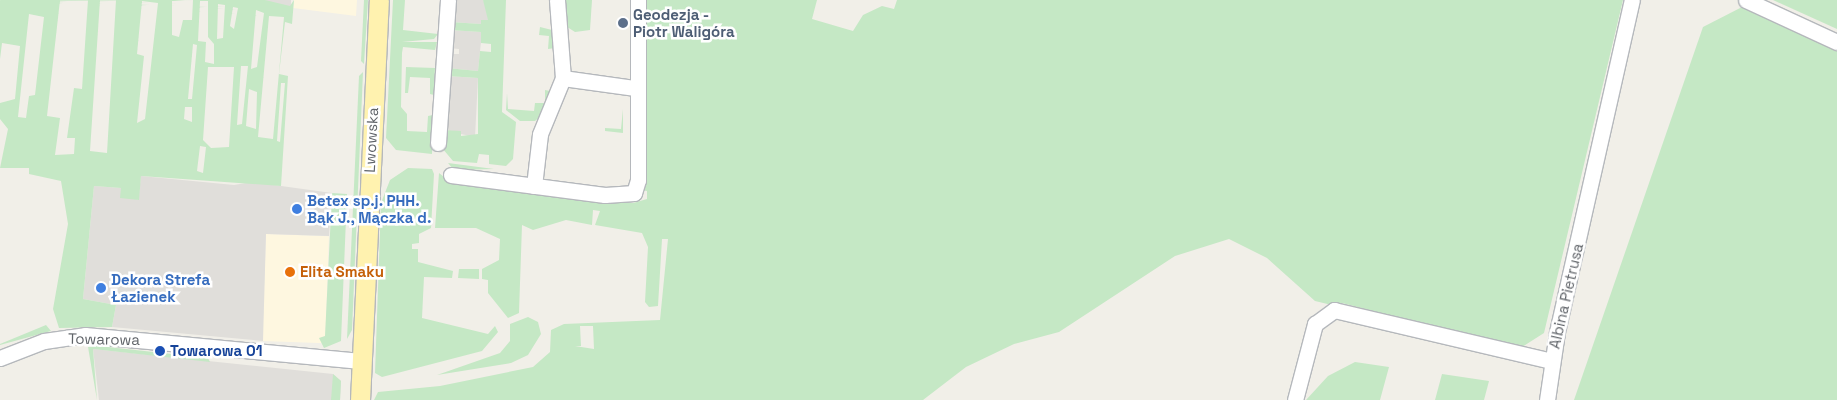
<!DOCTYPE html>
<meta charset="utf-8">
<style>
body{margin:0}
#map{position:relative;width:1837px;height:400px;overflow:hidden;background:#f1efe8;font-family:"Space Grotesk",sans-serif}
div>[style]{position:absolute}
.commercial>*{inset:0;background:#fef7e0;transform-origin:0 0}
.industrial>*{inset:0;background:#e0deda}
.green>*{inset:0;background:#c5e8c5}
.roads{filter:drop-shadow(1px 0 #b5b8bc) drop-shadow(-1px 0 #b5b8bc) drop-shadow(0 1px #b5b8bc) drop-shadow(0 -1px #b5b8bc)}
.minor>*{height:15px;margin:-7.5px;padding:0 7.5px;transform-origin:7.5px;border-radius:7.5px;background:#fff}
.major>*{height:19px;margin:-9.5px;padding:0 9.5px;transform-origin:9.5px;border-radius:9.5px;background:#fff2af}
.dots>*{width:14px;height:14px;translate:-50% -50%;box-sizing:border-box;border:2px solid #fff;border-radius:50%}
span{translate:-50% -50%;white-space:nowrap;text-align:center;line-height:1.15;-webkit-text-stroke:5px #fff;paint-order:stroke}
.service-label{font-size:15px;color:#4e5e75;font-weight:700}
.left{translate:0 -50%;text-align:left}
.street-label{font-size:15px;color:#5f6368}
.shop-label{font-size:15px;color:#366cbe;font-weight:700}
.food-label{font-size:15px;color:#c56008;font-weight:700}
.transit-label{font-size:15px;color:#164399;font-weight:700}
</style>
<div id="map">
<div class="commercial">
<div style="clip-path:polygon(294px 0,357px 0,356px 16px,293px 8px)"></div>
<div style="left:266px;top:234px;width:63px;height:107px;rotate:2deg"></div>
</div>
<div class="industrial">
<div style="clip-path:polygon(265px 0,291px 0,291px 6px,274px 6px)"></div>
<div style="clip-path:polygon(451px 0,483px 0,489px 10px,488px 20px,481px 24px,450px 22px)"></div>
<div style="clip-path:polygon(449px 30px,482px 32px,478px 71px,447px 68px,448px 54px,459px 54px,459px 49px,448px 48px)"></div>
<div style="clip-path:polygon(447px 76px,478px 78px,475px 137px,442px 130px)"></div>
<div style="clip-path:polygon(141px 176px,234px 185px,252px 182px,332px 193px,329px 236px,266px 234px,263px 341px,112px 327px,116px 305px,83px 299px,94px 186px,121px 188px,138px 200px)"></div>
<div style="clip-path:polygon(93px 349px,333px 374px,341px 381px,340px 400px,99px 400px)"></div>
</div>
<div class="green">
<div style="clip-path:polygon(evenodd,0 0,60px 0,47px 116px,60px 118px,55px 155px,74px 154px,75px 138px,67px 138px,74px 88px,82px 89px,88px 0,100px 0,90px 151px,107px 153px,116px 0,185px 0,172px 1px,172px 35px,179px 37px,183px 20px,192px 20px,193px 0,265px 0,290px 6px,294px 0,292px 24px,285px 22px,279px 74px,288px 76px,281px 186px,141px 176px,139px 200px,120px 198px,121px 188px,94px 186px,83px 299px,116px 305px,112px 327px,59px 328px,53px 309px,68px 224px,61px 181px,29px 174px,29px 168px,0 168px,8px 129px,0 119px,0 103px,15px 99px,20px 46px,2px 43px,0 59px,0 0,142px 1px,158px 3px,145px 119px,137px 123px,144px 56px,137px 54px,142px 1px,0 0,200px 1px,208px 1px,208px 37px,214px 44px,214px 64px,205px 62px,206px 42px,198px 41px,200px 1px,0 0,218px 4px,225px 5px,223px 38px,217px 39px,218px 4px,0 0,233px 7px,238px 8px,234px 29px,230px 26px,233px 7px,0 0,256px 10px,264px 13px,257px 67px,251px 69px,256px 10px,0 0,29px 14px,44px 17px,35px 95px,29px 96px,26px 118px,18px 117px,29px 14px,0 0,269px 16px,284px 17px,273px 139px,258px 137px,269px 16px,0 0,193px 44px,197px 45px,192px 99px,188px 99px,193px 44px,0 0,241px 66px,248px 66px,242px 124px,237px 125px,241px 66px,0 0,208px 67px,234px 67px,229px 147px,211px 148px,203px 140px,208px 67px,0 0,281px 83px,285px 83px,280px 142px,277px 141px,281px 83px,0 0,249px 89px,257px 92px,256px 129px,246px 126px,249px 89px,0 0,185px 107px,192px 107px,192px 122px,184px 119px,185px 107px,0 0,200px 146px,206px 147px,203px 173px,197px 171px,200px 146px)"></div>
<div style="clip-path:polygon(364px 0,368px 0,364px 64px,361px 61px)"></div>
<div style="clip-path:polygon(393px 0,405px 0,403px 30px,438px 34px,434px 39px,402px 42px,437px 42px,435px 50px,403px 47px,402px 53px,401px 107px,407px 114px,407px 131px,427px 132px,428px 116px,433px 115px,432px 154px,396px 150px,386px 138px)"></div>
<div style="clip-path:polygon(483px 0,506px 0,502px 112px,516px 122px,513px 159px,506px 166px,489px 164px,489px 155px,479px 154px,477px 163px,453px 161px,442px 148px,442px 130px,461px 131px,461px 136px,478px 134px,478px 78px,447px 76px,447px 68px,478px 71px,480px 51px,491px 52px,491px 44px,481px 43px,481px 32px,449px 30px,450px 22px,481px 24px,481px 20px,488px 20px)"></div>
<div style="clip-path:polygon(562px 0,592px 0,590px 30px,575px 32px,564px 25px)"></div>
<div style="clip-path:polygon(evenodd,643px 0,817px 0,812px 19px,853px 31px,863px 15px,882px 6px,894px 9px,897px 0,1623px 0,1544px 333px,1519px 349px,1342px 303px,1340px 307px,1315px 301px,1267px 258px,1229px 239px,1175px 256px,1059px 332px,1014px 344px,966px 367px,923px 400px,374px 400px,378px 392px,440px 386px,533px 367px,550px 352px,551px 330px,564px 324px,660px 320px,668px 239px,662px 239px,658px 306px,649px 307px,645px 302px,648px 247px,642px 233px,595px 225px,600px 211px,593px 210px,592px 225px,566px 220px,533px 230px,522px 225px,519px 313px,508px 318px,488px 293px,488px 280px,482px 279px,482px 269px,499px 260px,500px 239px,476px 228px,435px 228px,439px 173px,453px 184px,633px 203px,647px 199px,647px 191px,642px 190px,647px 92px,643px 0,580px 326px,593px 326px,594px 349px,575px 346px,581px 346px,580px 326px)"></div>
<div style="clip-path:polygon(1773px 0,1837px 0,1837px 29px)"></div>
<div style="clip-path:polygon(1744px 6px,1837px 48px,1837px 400px,1574px 400px,1703px 27px)"></div>
<div style="clip-path:polygon(540px 27px,552px 30px,555px 48px,548px 49px,549px 36px,539px 35px)"></div>
<div style="clip-path:polygon(406px 67px,435px 68px,434px 95px,430px 94px,430px 78px,410px 77px,408px 93px,405px 93px)"></div>
<div style="clip-path:polygon(363px 72px,352px 330px,347px 339px,359px 76px)"></div>
<div style="clip-path:polygon(545px 90px,550px 91px,542px 115px,535px 121px,520px 121px,506px 110px,507px 93px,508px 109px,534px 111px,535px 103px,545px 103px)"></div>
<div style="clip-path:polygon(623px 109px,623px 133px,605px 131px,605px 128px,621px 129px)"></div>
<div style="clip-path:polygon(448px 163px,494px 169px,454px 170px)"></div>
<div style="clip-path:polygon(408px 168px,432px 169px,434px 174px,431px 228px,419px 234px,419px 243px,412px 244px,412px 249px,418px 249px,418px 262px,453px 271px,452px 278px,424px 277px,422px 318px,488px 334px,495px 326px,498px 332px,482px 351px,382px 377px,375px 373px,381px 203px,390px 180px)"></div>
<div style="clip-path:polygon(332px 193px,347px 194px,341px 341px,324px 348px,319px 338px,325px 336px)"></div>
<div style="clip-path:polygon(459px 269px,479px 269px,479px 279px,458px 278px)"></div>
<div style="clip-path:polygon(528px 317px,538px 322px,541px 334px,528px 355px,511px 363px,437px 375px,500px 353px,510px 341px,510px 324px)"></div>
<div style="clip-path:polygon(46px 325px,51px 331px,0 345px,0 344px)"></div>
<div style="clip-path:polygon(99px 346px,208px 358px,210px 362px,93px 349px,97px 400px,88px 347px)"></div>
<div style="clip-path:polygon(1355px 362px,1389px 367px,1380px 400px,1306px 400px,1328px 376px)"></div>
<div style="clip-path:polygon(333px 374px,341px 381px,340px 400px,331px 400px)"></div>
<div style="clip-path:polygon(1442px 374px,1489px 381px,1484px 400px,1435px 400px)"></div>
</div>
<div class="roads">
<div class="minor">
<div style="left:1746px;top:0;width:100px;rotate:24.8deg"></div>
<div style="left:563px;top:78px;width:73px;rotate:7.9deg"></div>
<div style="left:438px;top:143px;width:143px;rotate:-86deg"></div>
<div style="left:451px;top:175px;width:155px;rotate:7.4deg"></div>
<div style="left:605px;top:195px;width:29px;rotate:-4deg"></div>
<div style="left:634px;top:193px;width:14px;rotate:-73deg"></div>
<div style="left:638px;top:180px;width:180px;rotate:-90deg"></div>
<div style="left:534px;top:186px;width:52px;rotate:-83.4deg"></div>
<div style="left:540px;top:134px;width:61px;rotate:-67.7deg"></div>
<div style="left:563px;top:78px;width:78px;rotate:-94.4deg"></div>
<div style="left:0;top:358px;width:47px;rotate:-21.1deg"></div>
<div style="left:44px;top:341px;width:41px;rotate:-8.3deg"></div>
<div style="left:85px;top:335px;width:277px;rotate:5.4deg"></div>
<div style="left:1295px;top:400px;width:79px;rotate:-75.3deg"></div>
<div style="left:1315px;top:324px;width:24px;rotate:-36deg"></div>
<div style="left:1334px;top:310px;width:223px;rotate:13.2deg"></div>
<div style="left:1547px;top:400px;width:69px;rotate:-81.6deg"></div>
<div style="left:1557px;top:332px;width:340px;rotate:-77.3deg"></div>
</div>
<div class="major">
<div style="left:360px;top:400px;width:400px;rotate:-87.3deg"></div>
</div>
</div>
<div class="dots">
<div style="left:623px;top:23px;background:#5c6f8a"></div>
<div style="left:297px;top:209px;background:#3f7fe0"></div>
<div style="left:290px;top:272px;background:#e8710a"></div>
<div style="left:101px;top:288px;background:#3f7fe0"></div>
<div style="left:160px;top:351px;background:#1a4fb4"></div>
</div>
<div class="service-label">
<span class="left" style="left:633px;top:23px">Geodezja -<br>Piotr Waligóra</span>
</div>
<div class="street-label">
<span style="left:371px;top:140px;rotate:-87deg">Lwowska</span>
<span style="left:1566px;top:296px;rotate:-77deg">Albina Pietrusa</span>
<span style="left:104px;top:339px;rotate:1deg">Towarowa</span>
</div>
<div class="shop-label">
<span class="left" style="left:307px;top:209px">Betex sp.j. PHH.<br>Bąk J., Mączka d.</span>
<span class="left" style="left:111px;top:288px">Dekora Strefa<br>Łazienek</span>
</div>
<div class="food-label">
<span class="left" style="left:300px;top:272px">Elita Smaku</span>
</div>
<div class="transit-label">
<span class="left" style="left:170px;top:351px">Towarowa 01</span>
</div>
</div>
